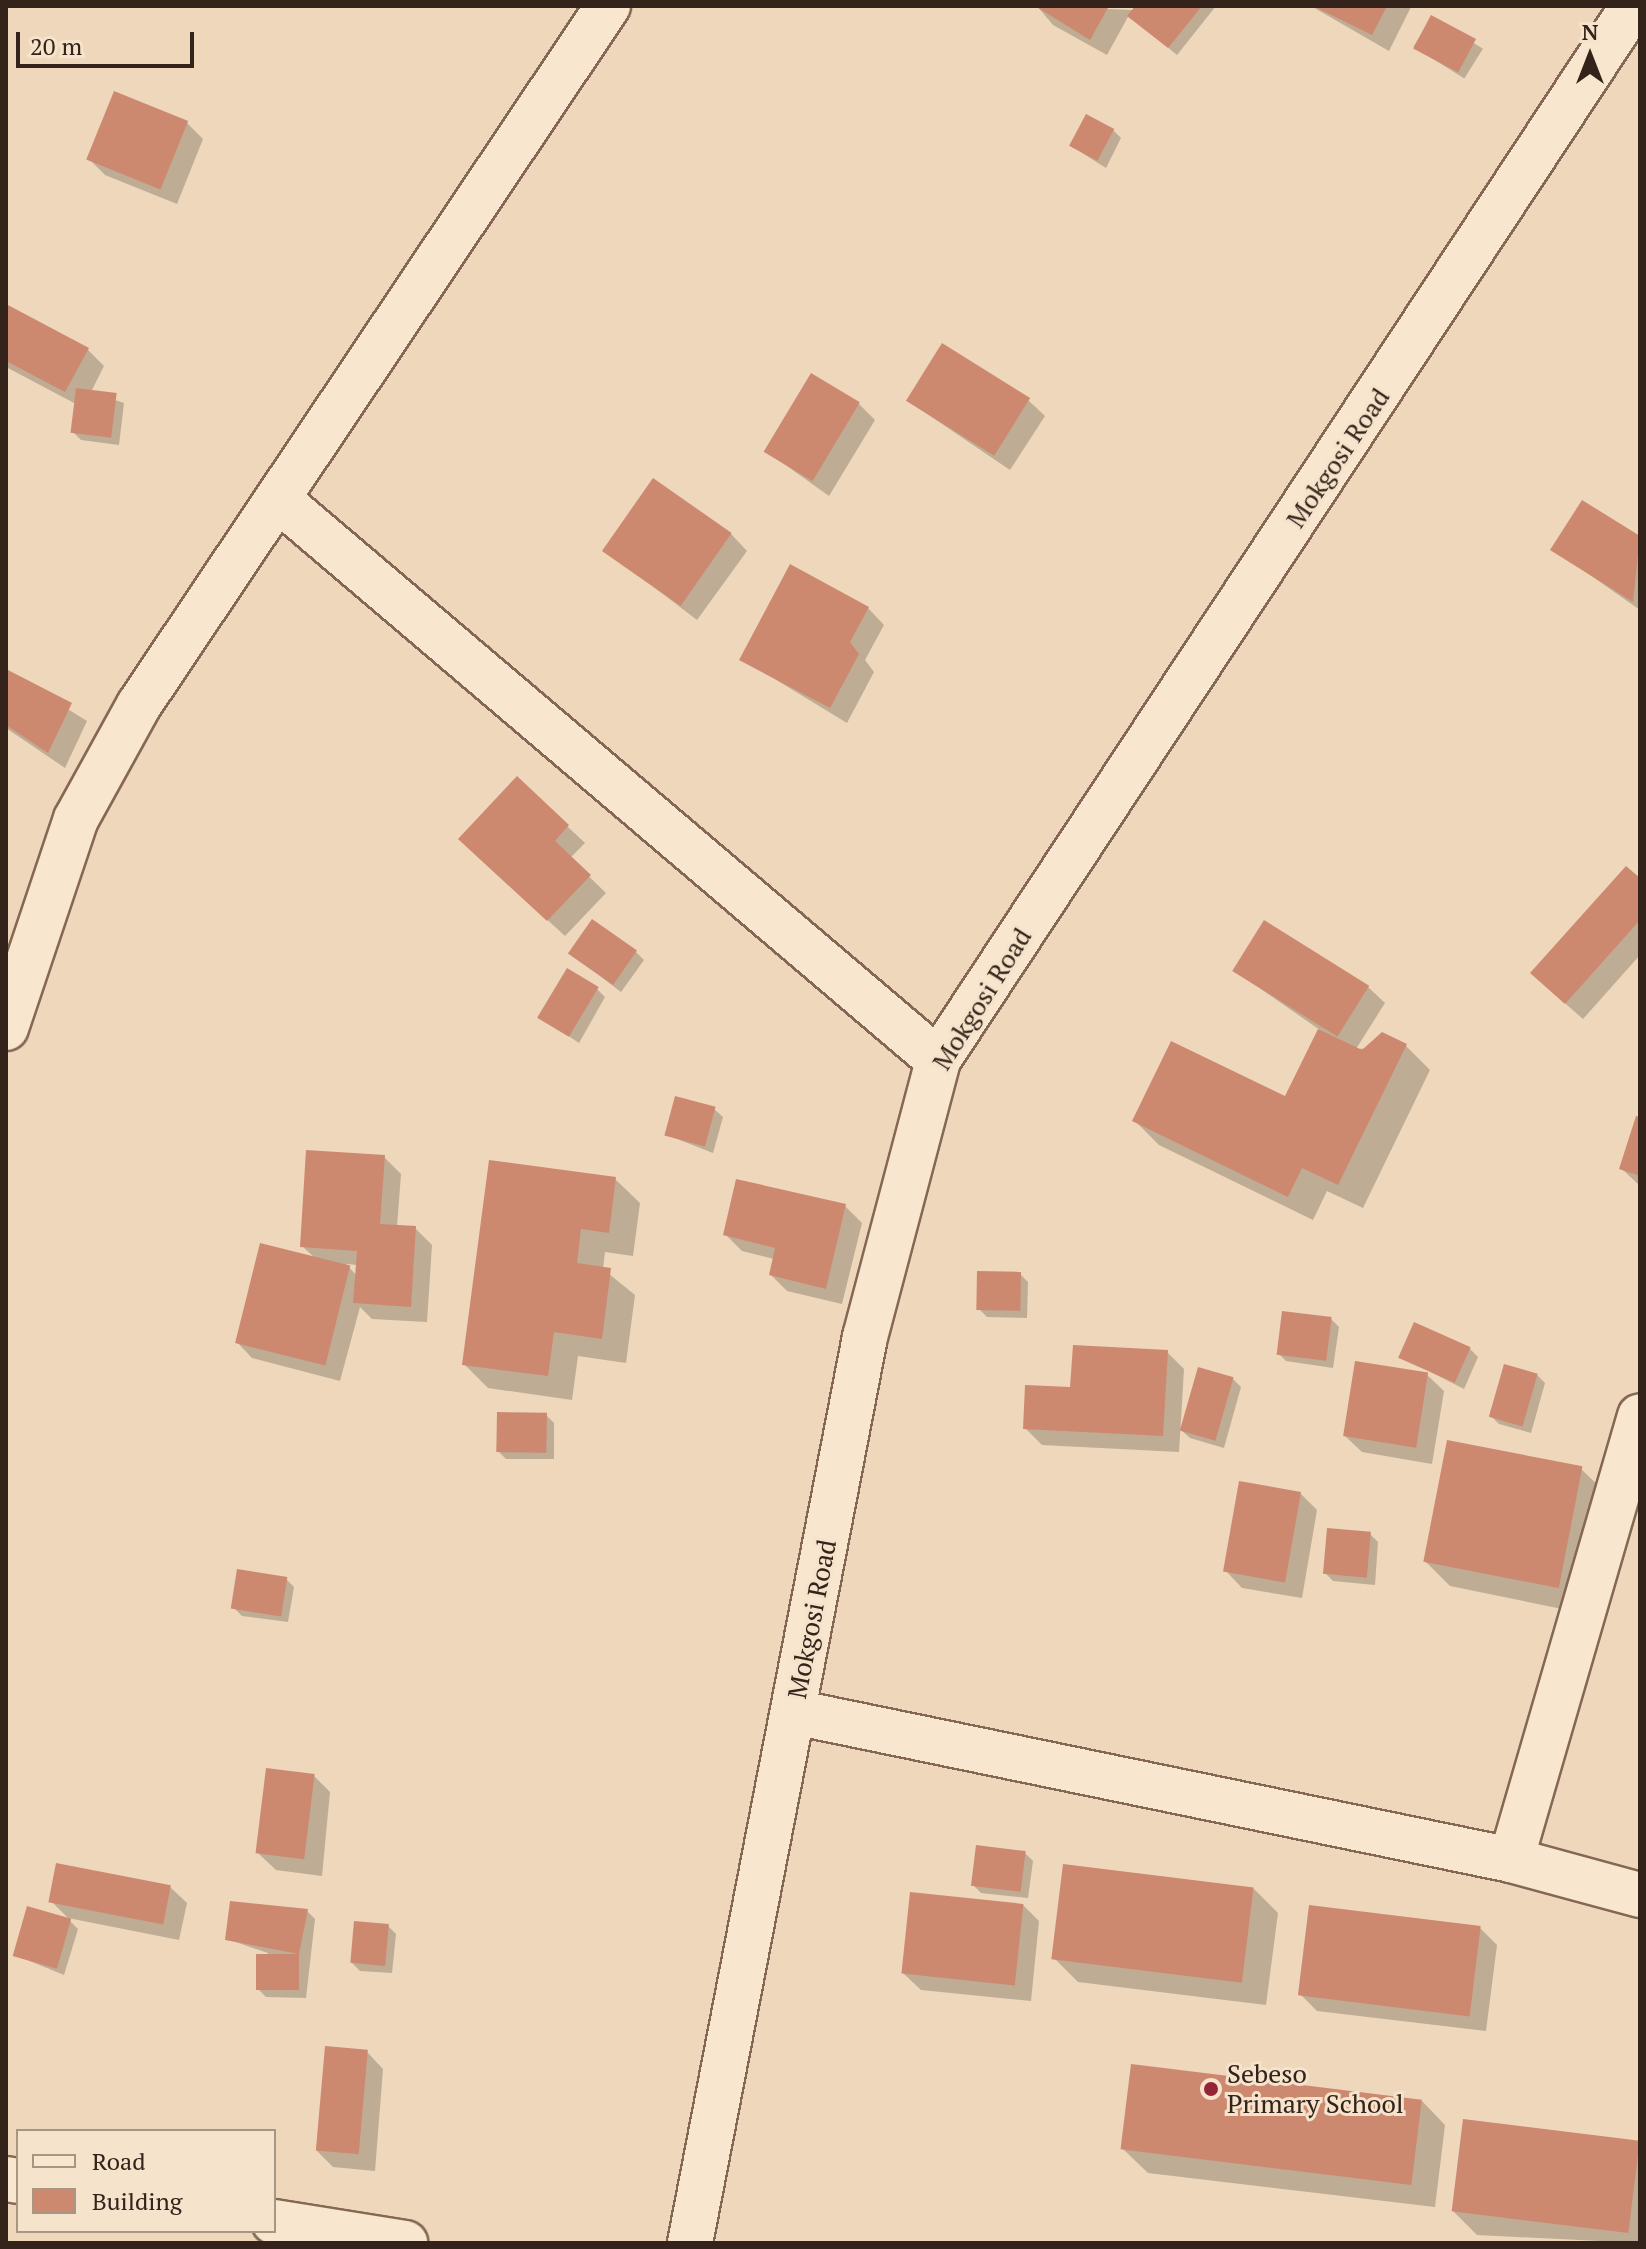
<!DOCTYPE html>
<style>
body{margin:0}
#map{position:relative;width:1646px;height:2249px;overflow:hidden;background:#eed7bb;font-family:"PT Serif",serif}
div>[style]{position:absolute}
.shadow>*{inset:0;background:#0003;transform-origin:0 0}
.building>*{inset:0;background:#cd8970;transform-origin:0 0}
.roads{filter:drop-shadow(2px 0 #856755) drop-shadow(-2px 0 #856755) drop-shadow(0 2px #856755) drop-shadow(0 -2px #856755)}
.minor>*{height:44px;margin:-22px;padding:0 22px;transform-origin:22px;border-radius:22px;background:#f9e6ce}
.dots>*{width:22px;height:22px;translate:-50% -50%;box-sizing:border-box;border:4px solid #f5e3cb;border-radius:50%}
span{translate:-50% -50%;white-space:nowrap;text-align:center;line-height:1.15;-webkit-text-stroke:6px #f5e3cb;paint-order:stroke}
.street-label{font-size:26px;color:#34231a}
.poi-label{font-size:26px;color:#34231a}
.left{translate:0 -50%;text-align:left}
.frame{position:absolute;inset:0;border:8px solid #34231a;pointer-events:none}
.legend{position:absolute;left:16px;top:2129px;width:260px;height:104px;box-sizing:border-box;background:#f5e3cb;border:2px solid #a89684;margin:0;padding:10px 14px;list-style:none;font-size:24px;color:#34231a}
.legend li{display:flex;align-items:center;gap:16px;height:40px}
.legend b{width:40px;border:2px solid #a89684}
.north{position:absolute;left:1550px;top:16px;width:80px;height:80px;-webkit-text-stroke:6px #f5e3cb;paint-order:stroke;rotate:0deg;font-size:22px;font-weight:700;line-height:32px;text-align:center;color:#34231a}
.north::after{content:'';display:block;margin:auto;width:28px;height:36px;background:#34231a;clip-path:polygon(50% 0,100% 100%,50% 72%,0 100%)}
.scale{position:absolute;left:16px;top:32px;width:178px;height:36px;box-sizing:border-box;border:4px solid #34231a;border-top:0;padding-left:10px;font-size:24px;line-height:28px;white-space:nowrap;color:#34231a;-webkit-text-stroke:6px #f5e3cb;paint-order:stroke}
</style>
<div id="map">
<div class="shadow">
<div style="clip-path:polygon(1037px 6px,1132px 10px,1216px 6px,1177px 55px,1129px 15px,1107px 55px,1053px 25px)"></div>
<div style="clip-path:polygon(1311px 6px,1410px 6px,1411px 7px,1389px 51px)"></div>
<div style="left:1432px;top:17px;width:60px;height:35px;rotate:32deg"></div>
<div style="clip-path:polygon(187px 123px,203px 139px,177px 204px,105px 175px,89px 159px)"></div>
<div style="clip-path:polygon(1113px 130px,1121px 138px,1106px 168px,1071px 146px)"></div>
<div style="clip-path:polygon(6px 310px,88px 350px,104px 366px,91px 392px,124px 403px,119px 445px,81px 440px,73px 432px,76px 404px,6px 367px)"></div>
<div style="clip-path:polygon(1028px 400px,1045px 416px,1010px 470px,908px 401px)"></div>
<div style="clip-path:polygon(859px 404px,875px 420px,829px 496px,766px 451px)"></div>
<div style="clip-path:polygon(1583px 503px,1640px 539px,1640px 610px,1553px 549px)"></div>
<div style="clip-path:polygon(731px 534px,747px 551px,697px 620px,604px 549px)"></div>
<div style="clip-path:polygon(868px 608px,884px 625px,865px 660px,874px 672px,847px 723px,742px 659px)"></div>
<div style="clip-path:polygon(6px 671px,87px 721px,65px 768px,6px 728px)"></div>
<div style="clip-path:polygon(517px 779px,585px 843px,570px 858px,606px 893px,565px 936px,477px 855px)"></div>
<div style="clip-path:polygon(1640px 881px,1640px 955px,1583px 1019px,1550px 990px)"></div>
<div style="clip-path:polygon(636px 952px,644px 960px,621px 992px,570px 953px)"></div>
<div style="clip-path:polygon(1235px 971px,1368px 987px,1385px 1003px,1356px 1049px,1406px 1046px,1430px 1070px,1363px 1208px,1327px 1191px,1313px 1220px,1159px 1145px,1134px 1120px,1286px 1099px,1320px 1030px)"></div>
<div style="clip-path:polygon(597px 989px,605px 997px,579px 1043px,540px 1017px)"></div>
<div style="clip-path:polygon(714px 1109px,723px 1117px,713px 1153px,667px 1135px)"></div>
<div style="clip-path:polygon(1640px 1119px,1640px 1186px,1621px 1168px)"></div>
<div style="clip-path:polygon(evenodd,384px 1157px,401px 1174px,397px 1227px,415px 1228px,432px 1245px,427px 1322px,372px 1319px,360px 1307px,340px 1381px,252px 1358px,236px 1341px,316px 1259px,302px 1246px,384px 1157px,346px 1264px,358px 1265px,357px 1276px,346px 1264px)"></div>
<div style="clip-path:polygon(615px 1179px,640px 1203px,633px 1256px,605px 1252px,603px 1269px,635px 1295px,626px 1363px,578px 1356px,572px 1400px,488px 1388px,464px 1364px)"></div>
<div style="clip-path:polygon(845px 1206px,862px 1223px,842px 1304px,787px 1291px,771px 1275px,774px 1259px,742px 1251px,725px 1234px)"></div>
<div style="clip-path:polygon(1020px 1274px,1028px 1282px,1027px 1318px,987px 1317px,979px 1309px)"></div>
<div style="clip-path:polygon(1331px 1319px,1339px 1327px,1333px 1368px,1286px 1361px,1278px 1353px)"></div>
<div style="clip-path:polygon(1470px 1349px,1478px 1357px,1464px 1389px,1401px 1357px)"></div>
<div style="clip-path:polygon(1167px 1352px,1184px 1369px,1179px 1452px,1042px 1445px,1025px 1428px,1072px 1389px)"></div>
<div style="clip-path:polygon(1426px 1374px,1444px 1391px,1432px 1464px,1362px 1452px,1345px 1436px)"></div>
<div style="clip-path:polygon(1537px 1375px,1545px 1383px,1531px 1433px,1499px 1424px,1491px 1416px)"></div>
<div style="clip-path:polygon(1233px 1379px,1241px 1387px,1224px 1448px,1190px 1438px,1180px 1429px)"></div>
<div style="clip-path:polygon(546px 1415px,554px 1423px,554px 1459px,506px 1459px,498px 1451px)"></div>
<div style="clip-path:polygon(1581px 1469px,1606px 1493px,1582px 1613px,1450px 1586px,1426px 1562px)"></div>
<div style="clip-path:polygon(1300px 1493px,1317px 1510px,1302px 1598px,1242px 1588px,1226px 1571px)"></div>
<div style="clip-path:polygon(1370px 1534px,1378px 1542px,1375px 1585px,1333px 1581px,1325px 1573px)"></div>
<div style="clip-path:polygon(286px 1579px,294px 1587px,288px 1622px,242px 1616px,234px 1608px)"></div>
<div style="clip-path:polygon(314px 1776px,330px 1792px,322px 1876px,276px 1870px,259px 1854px)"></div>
<div style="clip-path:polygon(1025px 1853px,1033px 1861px,1028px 1898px,981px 1893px,973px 1885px)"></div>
<div style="clip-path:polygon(170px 1887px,187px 1903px,179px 1940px,68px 1918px,51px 1901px)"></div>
<div style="clip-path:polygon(1254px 1889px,1278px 1913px,1266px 2005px,1078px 1982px,1054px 1958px)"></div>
<div style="clip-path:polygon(1022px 1904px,1039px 1921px,1031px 2001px,921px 1990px,904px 1974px)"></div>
<div style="clip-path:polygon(307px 1911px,315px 1919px,306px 1998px,266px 1997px,258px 1989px,268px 1953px,227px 1939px)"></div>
<div style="clip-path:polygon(70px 1921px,78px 1929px,64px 1975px,15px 1955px)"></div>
<div style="clip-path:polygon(388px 1926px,396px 1934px,392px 1973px,360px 1971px,352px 1963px)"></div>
<div style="clip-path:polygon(1480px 1928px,1497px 1945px,1486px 2031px,1317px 2011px,1300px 1994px)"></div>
<div style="clip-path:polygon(367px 2052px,383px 2069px,375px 2171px,333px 2167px,317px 2151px)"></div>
<div style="clip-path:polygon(1421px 2100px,1445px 2125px,1435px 2207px,1148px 2173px,1123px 2149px)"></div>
<div style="clip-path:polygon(1464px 2121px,1640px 2142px,1640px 2243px,1477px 2235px,1453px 2211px)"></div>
</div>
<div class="building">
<div style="clip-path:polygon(1035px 6px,1109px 6px,1090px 40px)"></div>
<div style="clip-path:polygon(1135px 6px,1202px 6px,1168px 48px,1127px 16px)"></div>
<div style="clip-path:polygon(1313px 6px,1387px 6px,1372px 35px)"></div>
<div style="left:1431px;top:15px;width:51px;height:38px;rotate:28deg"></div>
<div style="left:114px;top:91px;width:80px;height:74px;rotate:22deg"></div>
<div style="left:1086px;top:114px;width:32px;height:36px;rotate:28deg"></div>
<div style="clip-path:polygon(6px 304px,89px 348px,65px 392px,6px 361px)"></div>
<div style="left:942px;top:343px;width:104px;height:68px;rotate:32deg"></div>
<div style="left:811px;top:373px;width:57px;height:92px;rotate:31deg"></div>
<div style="left:76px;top:388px;width:41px;height:45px;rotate:7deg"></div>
<div style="left:653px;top:478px;width:96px;height:89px;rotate:35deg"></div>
<div style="clip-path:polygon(1582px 500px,1640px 536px,1633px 602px,1550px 550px)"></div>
<div style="clip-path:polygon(790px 564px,869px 607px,850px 642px,859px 654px,830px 708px,739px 660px)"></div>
<div style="clip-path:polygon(6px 669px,72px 703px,48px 753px,6px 725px)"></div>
<div style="clip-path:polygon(517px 776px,569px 825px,555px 841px,591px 875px,547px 921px,458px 839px)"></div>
<div style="clip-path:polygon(1626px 866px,1640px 878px,1640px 920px,1565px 1004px,1530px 973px)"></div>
<div style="left:592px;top:919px;width:55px;height:42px;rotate:35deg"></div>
<div style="left:1264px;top:920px;width:124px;height:60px;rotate:32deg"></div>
<div style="left:567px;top:968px;width:37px;height:58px;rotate:31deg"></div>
<div style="clip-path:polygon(1318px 1029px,1362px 1050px,1382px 1032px,1407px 1044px,1338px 1185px,1302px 1168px,1288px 1197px,1132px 1121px,1171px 1041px,1285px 1096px)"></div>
<div style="left:675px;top:1096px;width:42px;height:41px;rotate:15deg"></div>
<div style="clip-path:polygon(1636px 1116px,1640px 1117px,1640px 1176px,1619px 1169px)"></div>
<div style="clip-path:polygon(306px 1150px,385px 1155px,380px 1224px,416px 1226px,411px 1307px,353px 1303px,357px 1251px,300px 1247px)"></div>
<div style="clip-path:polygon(489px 1160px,616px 1177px,609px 1233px,581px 1229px,577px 1263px,611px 1268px,602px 1339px,554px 1332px,548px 1376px,462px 1365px)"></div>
<div style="clip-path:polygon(736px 1179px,846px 1204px,826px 1289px,769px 1275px,775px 1248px,723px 1235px)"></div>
<div style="left:260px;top:1243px;width:93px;height:103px;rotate:14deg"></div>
<div style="left:977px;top:1271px;width:44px;height:39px;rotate:1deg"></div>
<div style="left:1282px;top:1311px;width:50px;height:44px;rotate:7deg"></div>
<div style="left:1414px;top:1322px;width:62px;height:39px;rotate:24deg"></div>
<div style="clip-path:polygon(1073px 1345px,1168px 1350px,1163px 1436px,1023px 1429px,1025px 1385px,1070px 1387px)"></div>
<div style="left:1355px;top:1361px;width:74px;height:76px;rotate:9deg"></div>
<div style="left:1504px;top:1364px;width:35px;height:55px;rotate:16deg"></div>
<div style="left:1198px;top:1367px;width:37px;height:66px;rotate:16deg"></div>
<div style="left:497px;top:1412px;width:50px;height:40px;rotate:1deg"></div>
<div style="left:1447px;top:1440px;width:138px;height:124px;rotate:11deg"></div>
<div style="left:1239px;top:1481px;width:63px;height:92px;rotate:10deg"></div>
<div style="left:1327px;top:1528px;width:44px;height:46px;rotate:5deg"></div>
<div style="left:237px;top:1569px;width:51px;height:40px;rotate:9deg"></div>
<div style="left:266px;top:1768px;width:49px;height:86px;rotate:7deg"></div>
<div style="left:976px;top:1845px;width:50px;height:41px;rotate:7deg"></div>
<div style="left:56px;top:1863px;width:117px;height:40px;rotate:11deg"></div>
<div style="left:1063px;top:1864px;width:192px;height:96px;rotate:7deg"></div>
<div style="left:910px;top:1892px;width:114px;height:82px;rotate:6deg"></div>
<div style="clip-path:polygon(230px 1901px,308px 1909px,299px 1954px,225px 1940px)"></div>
<div style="left:1309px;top:1905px;width:173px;height:91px;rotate:7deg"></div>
<div style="left:27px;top:1906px;width:46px;height:52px;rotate:16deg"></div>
<div style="left:354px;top:1921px;width:35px;height:42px;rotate:5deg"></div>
<div style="left:256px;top:1954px;width:43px;height:36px"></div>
<div style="left:325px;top:2046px;width:43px;height:105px;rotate:5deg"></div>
<div style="left:1131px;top:2064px;width:293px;height:86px;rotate:7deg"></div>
<div style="left:1463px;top:2119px;width:178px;height:93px;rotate:7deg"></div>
</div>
<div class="roads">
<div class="minor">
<div style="left:279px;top:500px;width:865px;rotate:40.36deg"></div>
<div style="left:6px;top:1028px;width:220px;rotate:-71.5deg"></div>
<div style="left:76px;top:819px;width:130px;rotate:-61.1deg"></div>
<div style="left:139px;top:705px;width:842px;rotate:-56.14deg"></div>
<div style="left:794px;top:1712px;width:732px;rotate:11.66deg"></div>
<div style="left:1511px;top:1860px;width:134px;rotate:15.2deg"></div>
<div style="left:1511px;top:1860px;width:462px;rotate:-73.8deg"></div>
<div style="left:6px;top:2179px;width:12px;rotate:9deg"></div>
<div style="left:274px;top:2222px;width:133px;rotate:9.1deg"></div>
<div style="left:690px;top:2243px;width:923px;rotate:-79.07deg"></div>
<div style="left:865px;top:1337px;width:286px;rotate:-75.2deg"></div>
<div style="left:938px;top:1060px;width:1263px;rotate:-56.6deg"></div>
</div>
</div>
<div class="dots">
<div style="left:1211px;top:2089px;background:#952437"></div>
</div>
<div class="street-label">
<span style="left:1338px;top:458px;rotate:-56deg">Mokgosi Road</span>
<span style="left:982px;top:999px;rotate:-58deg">Mokgosi Road</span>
<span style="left:812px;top:1619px;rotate:-79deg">Mokgosi Road</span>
</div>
<div class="poi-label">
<span class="left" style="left:1227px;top:2089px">Sebeso<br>Primary School</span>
</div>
<div class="frame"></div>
<ul class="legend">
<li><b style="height:10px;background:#f9e6ce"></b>Road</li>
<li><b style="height:22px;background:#cd8970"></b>Building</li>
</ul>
<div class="north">N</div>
<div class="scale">20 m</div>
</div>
